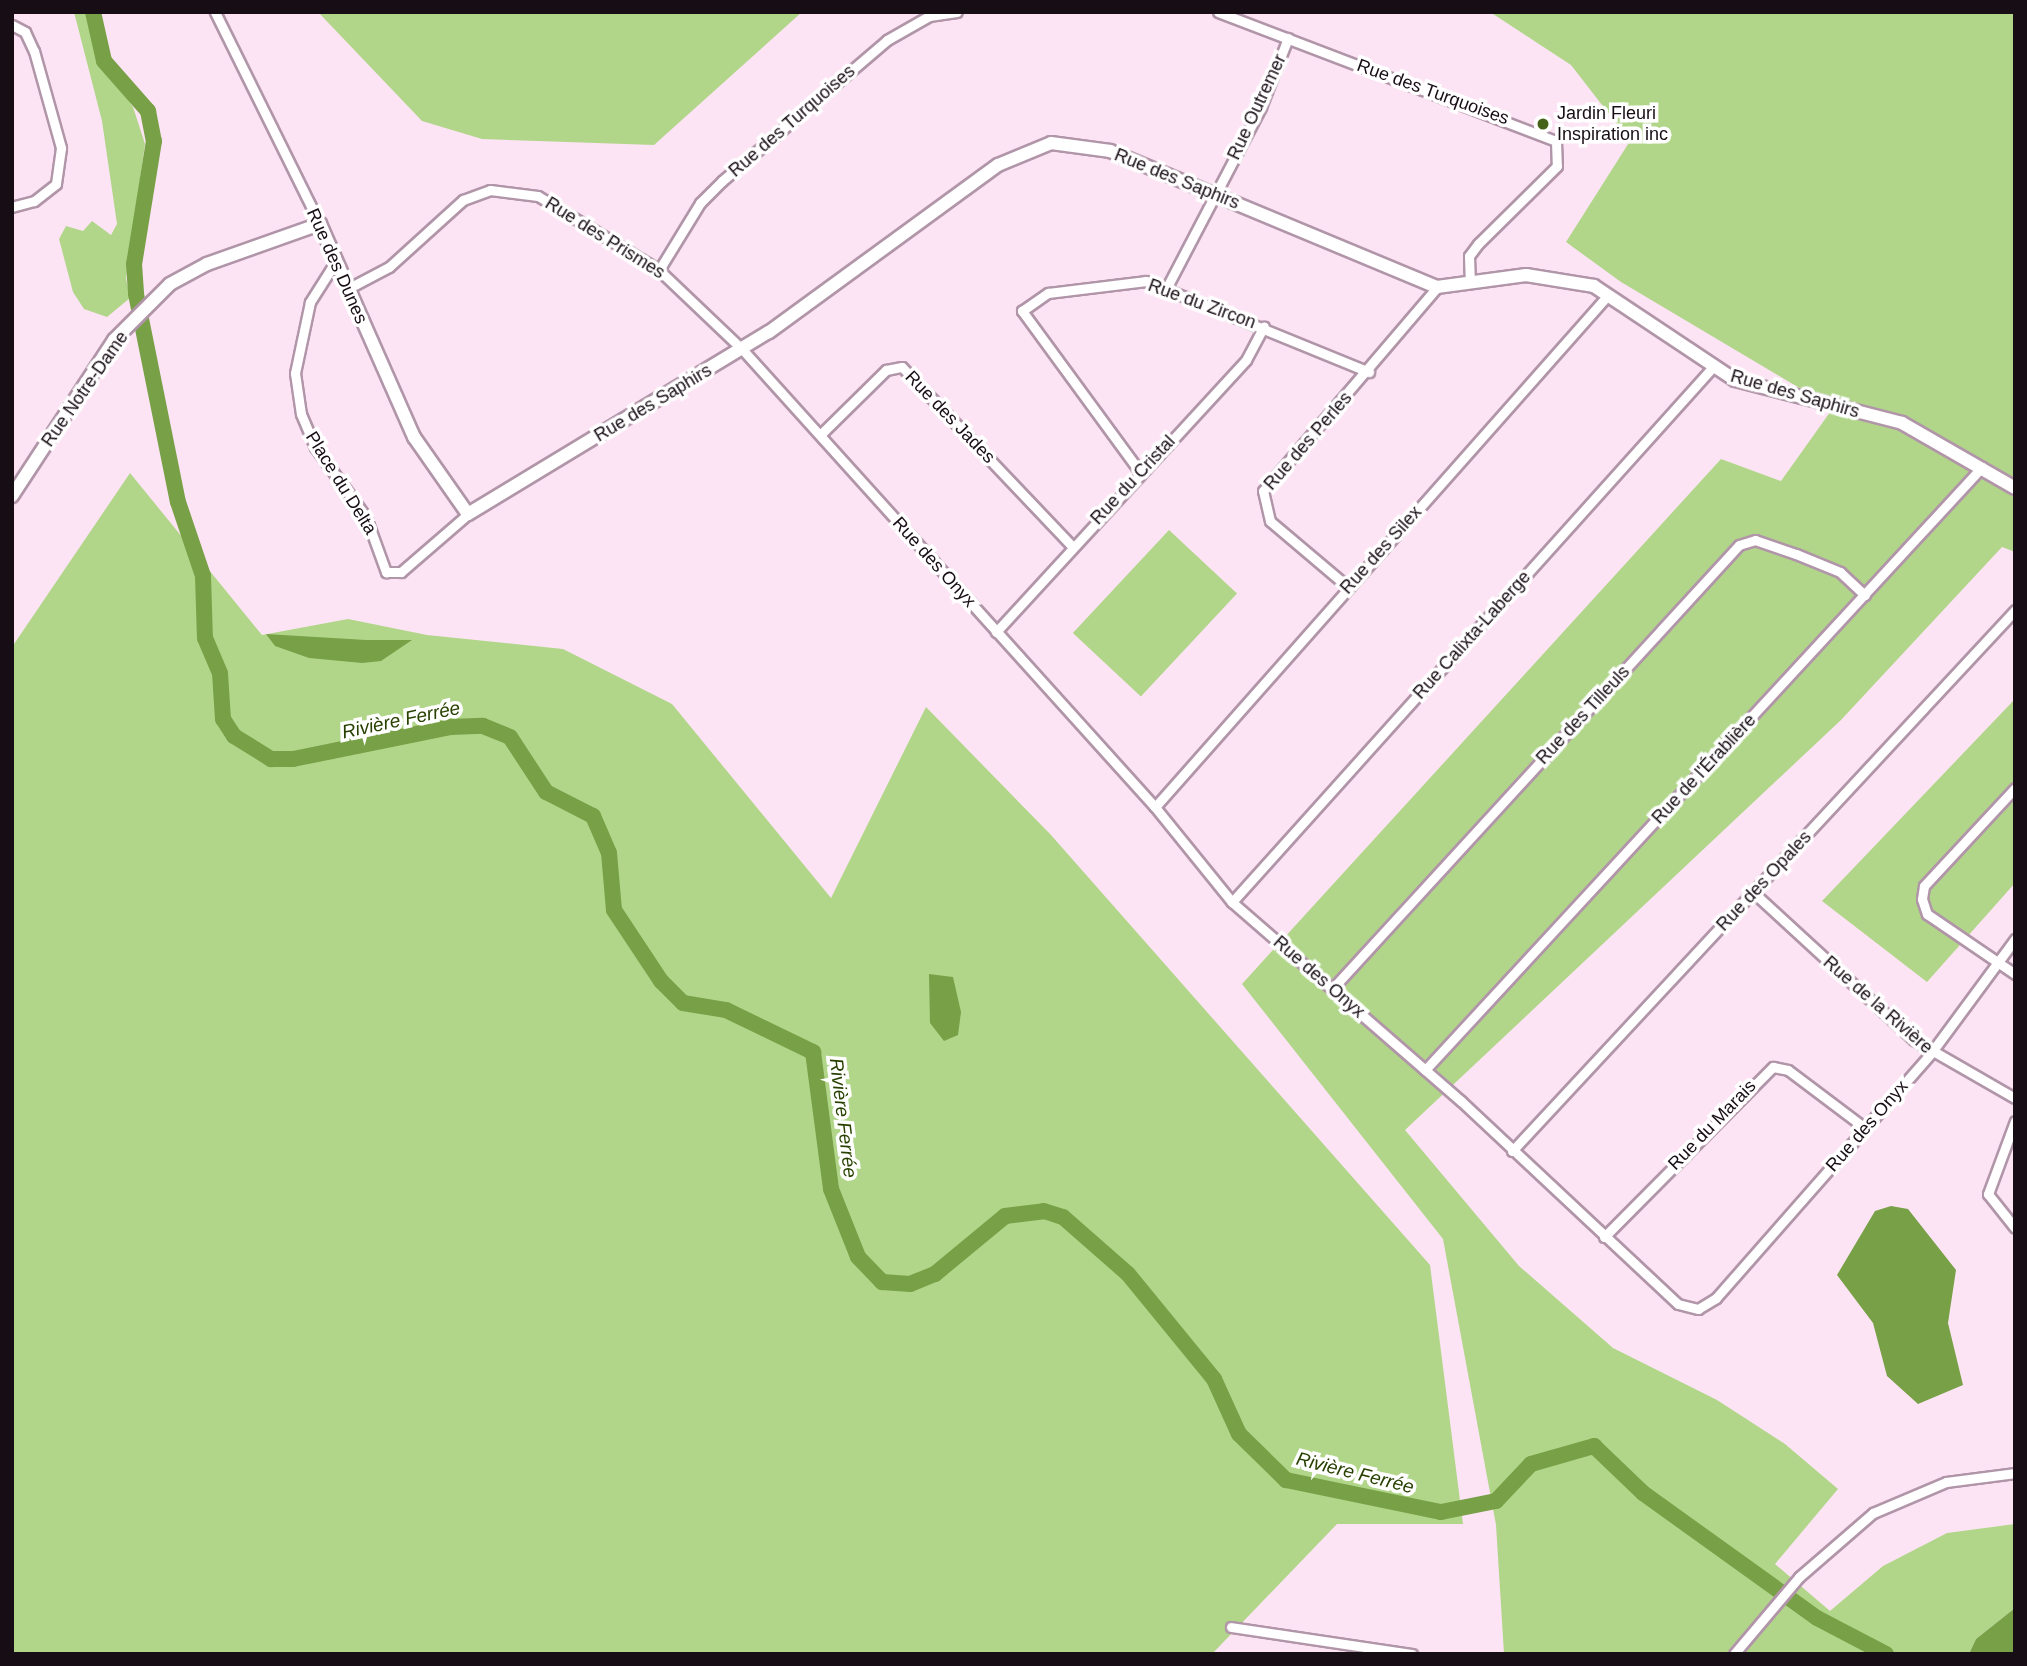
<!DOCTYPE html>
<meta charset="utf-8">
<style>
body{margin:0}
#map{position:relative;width:2027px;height:1666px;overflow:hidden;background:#fde4f4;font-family:Helvetica,sans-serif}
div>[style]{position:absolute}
.green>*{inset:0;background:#b1d68a;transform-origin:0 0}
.water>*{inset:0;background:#78a047}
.river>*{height:16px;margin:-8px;padding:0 8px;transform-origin:8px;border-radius:8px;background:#78a047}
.roads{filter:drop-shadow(2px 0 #b195a8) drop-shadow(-2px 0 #b195a8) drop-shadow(0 2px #b195a8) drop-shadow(0 -2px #b195a8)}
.street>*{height:9px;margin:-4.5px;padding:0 4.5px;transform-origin:4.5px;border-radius:4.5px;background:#fff}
.secondary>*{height:12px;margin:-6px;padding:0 6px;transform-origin:6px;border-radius:6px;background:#fff}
.dots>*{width:19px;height:19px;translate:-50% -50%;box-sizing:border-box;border:4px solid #fff;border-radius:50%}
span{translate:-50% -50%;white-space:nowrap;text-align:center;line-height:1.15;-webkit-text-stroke:7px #fff;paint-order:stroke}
.street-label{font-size:18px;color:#170d14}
.poi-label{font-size:18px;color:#170d14}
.left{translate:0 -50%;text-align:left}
.water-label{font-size:19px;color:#284100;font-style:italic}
.frame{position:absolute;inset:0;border:14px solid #170d14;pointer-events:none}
</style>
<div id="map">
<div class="green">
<div style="clip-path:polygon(74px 12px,88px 12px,96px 51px,133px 107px,145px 144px,126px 278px,130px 298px,107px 317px,84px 309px,73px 292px,59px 239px,66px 226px,83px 231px,92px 221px,111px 235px,117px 224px,102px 121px)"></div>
<div style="clip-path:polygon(318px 12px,802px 12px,654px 145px,482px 139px,422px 121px)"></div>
<div style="clip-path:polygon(1490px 12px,2015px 12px,2015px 552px,2002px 547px,1841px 720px,1405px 1130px,1519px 1266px,1613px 1348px,1717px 1400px,1785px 1444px,1838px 1489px,1775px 1564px,1830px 1611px,1883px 1566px,1947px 1533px,2015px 1524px,2015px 1608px,1976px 1639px,1969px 1654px,1504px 1654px,1496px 1525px,1443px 1239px,1242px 984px,1721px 459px,1781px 481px,1833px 408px,1621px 282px,1566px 242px,1630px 141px,1571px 65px)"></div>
<div style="clip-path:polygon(130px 473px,262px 635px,348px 619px,427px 635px,563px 649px,672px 704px,831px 898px,926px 707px,1051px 835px,1430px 1265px,1463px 1524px,1337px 1524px,1212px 1654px,12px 1654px,12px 647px)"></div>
<div style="left:1169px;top:530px;width:93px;height:141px;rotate:43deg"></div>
<div style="clip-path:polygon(2015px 699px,2015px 883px,1927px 982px,1822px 901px)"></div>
</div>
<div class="water">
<div style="clip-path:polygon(266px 634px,366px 640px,412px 640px,381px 661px,362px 663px,309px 658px,275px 646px)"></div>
<div style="clip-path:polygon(929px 974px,953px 977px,961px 1012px,958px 1035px,944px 1041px,930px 1023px)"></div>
<div style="clip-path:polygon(1891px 1206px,1908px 1209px,1956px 1270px,1948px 1323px,1963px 1385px,1918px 1404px,1887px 1376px,1873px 1323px,1837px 1275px,1875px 1211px)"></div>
<div style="clip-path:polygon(2015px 1608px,2015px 1654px,1969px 1654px,1976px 1639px)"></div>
</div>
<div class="river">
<div style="left:93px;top:12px;width:50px;rotate:77.3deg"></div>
<div style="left:104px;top:61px;width:67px;rotate:48.7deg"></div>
<div style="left:148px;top:111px;width:31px;rotate:79deg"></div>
<div style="left:154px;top:141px;width:125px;rotate:99.2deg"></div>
<div style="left:134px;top:264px;width:30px;rotate:86deg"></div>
<div style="left:136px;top:294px;width:212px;rotate:78.6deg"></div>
<div style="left:178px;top:502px;width:78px;rotate:71.3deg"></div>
<div style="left:203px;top:576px;width:62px;rotate:88.2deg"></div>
<div style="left:205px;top:638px;width:38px;rotate:67deg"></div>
<div style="left:220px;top:673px;width:46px;rotate:86.3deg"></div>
<div style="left:223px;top:719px;width:20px;rotate:57deg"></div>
<div style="left:234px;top:736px;width:44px;rotate:31.9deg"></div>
<div style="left:271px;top:759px;width:22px"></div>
<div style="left:293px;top:759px;width:160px;rotate:-11.5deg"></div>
<div style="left:450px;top:727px;width:33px;rotate:-2deg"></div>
<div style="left:483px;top:726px;width:29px;rotate:22deg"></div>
<div style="left:510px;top:737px;width:66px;rotate:56.8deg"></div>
<div style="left:546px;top:792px;width:53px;rotate:27.1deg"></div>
<div style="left:593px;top:816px;width:40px;rotate:66.6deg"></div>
<div style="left:609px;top:853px;width:57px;rotate:85deg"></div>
<div style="left:614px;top:910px;width:85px;rotate:56.5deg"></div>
<div style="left:661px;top:981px;width:31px;rotate:45deg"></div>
<div style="left:683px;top:1003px;width:44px;rotate:9.2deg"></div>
<div style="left:726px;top:1010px;width:97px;rotate:25.8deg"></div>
<div style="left:813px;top:1052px;width:138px;rotate:82.5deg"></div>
<div style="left:831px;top:1189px;width:73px;rotate:68.3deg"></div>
<div style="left:858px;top:1257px;width:35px;rotate:46deg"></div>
<div style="left:882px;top:1282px;width:28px;rotate:4deg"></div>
<div style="left:910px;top:1284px;width:27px;rotate:-22deg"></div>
<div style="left:935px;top:1274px;width:91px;rotate:-39.6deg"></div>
<div style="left:1005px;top:1216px;width:39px;rotate:-7deg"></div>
<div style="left:1044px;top:1211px;width:20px;rotate:18deg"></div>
<div style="left:1063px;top:1217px;width:86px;rotate:41.2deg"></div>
<div style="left:1128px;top:1274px;width:136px;rotate:50.7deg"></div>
<div style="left:1214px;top:1379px;width:60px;rotate:65.6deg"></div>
<div style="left:1239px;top:1434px;width:66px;rotate:44.4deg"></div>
<div style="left:1286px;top:1480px;width:158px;rotate:11.7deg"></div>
<div style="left:1441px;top:1512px;width:56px;rotate:-11.3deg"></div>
<div style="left:1496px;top:1501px;width:51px;rotate:-46.6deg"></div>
<div style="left:1531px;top:1464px;width:66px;rotate:-15.9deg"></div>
<div style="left:1594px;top:1446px;width:68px;rotate:43.8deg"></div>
<div style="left:1643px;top:1493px;width:214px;rotate:35.7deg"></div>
<div style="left:1817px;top:1618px;width:78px;rotate:27.6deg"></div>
</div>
<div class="roads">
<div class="street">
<div style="left:215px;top:12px;width:237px;rotate:63.7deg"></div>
<div style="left:1218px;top:12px;width:362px;rotate:20.9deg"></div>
<div style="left:1556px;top:141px;width:25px;rotate:88deg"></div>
<div style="left:1557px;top:166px;width:111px;rotate:135.4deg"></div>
<div style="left:1478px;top:244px;width:15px;rotate:127deg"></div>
<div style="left:1469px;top:256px;width:26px;rotate:88deg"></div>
<div style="left:12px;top:25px;width:15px;rotate:28deg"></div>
<div style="left:25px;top:32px;width:21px;rotate:65deg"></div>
<div style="left:34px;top:51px;width:101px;rotate:74.4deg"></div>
<div style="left:61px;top:148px;width:36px;rotate:98deg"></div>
<div style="left:56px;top:184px;width:28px;rotate:142deg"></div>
<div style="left:34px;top:201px;width:23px;rotate:165deg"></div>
<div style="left:336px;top:261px;width:49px;rotate:122.4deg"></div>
<div style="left:310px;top:302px;width:73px;rotate:101.9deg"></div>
<div style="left:295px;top:373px;width:41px;rotate:81.7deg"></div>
<div style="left:301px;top:414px;width:36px;rotate:67deg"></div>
<div style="left:315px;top:447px;width:87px;rotate:53.9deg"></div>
<div style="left:366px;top:517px;width:59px;rotate:70deg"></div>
<div style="left:386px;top:572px;width:15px"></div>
<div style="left:401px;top:572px;width:89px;rotate:-40.9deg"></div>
<div style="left:659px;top:270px;width:79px;rotate:-58.5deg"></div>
<div style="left:700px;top:203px;width:31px;rotate:-45deg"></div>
<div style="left:722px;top:181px;width:217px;rotate:-40.5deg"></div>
<div style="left:887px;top:40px;width:48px;rotate:-29.7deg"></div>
<div style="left:929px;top:16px;width:28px;rotate:-8deg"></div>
<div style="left:1167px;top:287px;width:203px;rotate:-62.4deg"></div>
<div style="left:1261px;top:107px;width:74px;rotate:-68.6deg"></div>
<div style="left:349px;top:288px;width:45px;rotate:-27.7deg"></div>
<div style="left:389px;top:267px;width:100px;rotate:-42.2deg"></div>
<div style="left:463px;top:200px;width:29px;rotate:-20deg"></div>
<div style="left:490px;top:190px;width:48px;rotate:7.1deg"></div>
<div style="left:538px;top:196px;width:142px;rotate:31.4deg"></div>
<div style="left:659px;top:270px;width:115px;rotate:43.6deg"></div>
<div style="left:742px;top:349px;width:617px;rotate:47.96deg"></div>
<div style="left:1155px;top:807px;width:122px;rotate:51deg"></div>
<div style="left:1232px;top:902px;width:303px;rotate:41deg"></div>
<div style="left:1461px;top:1101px;width:297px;rotate:43.1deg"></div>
<div style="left:1678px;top:1304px;width:21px;rotate:14deg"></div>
<div style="left:1698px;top:1309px;width:21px;rotate:-31deg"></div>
<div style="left:1716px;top:1298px;width:326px;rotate:-48.7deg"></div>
<div style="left:1931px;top:1053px;width:142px;rotate:-53.6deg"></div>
<div style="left:820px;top:435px;width:93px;rotate:-44.6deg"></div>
<div style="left:886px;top:370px;width:16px;rotate:-11deg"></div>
<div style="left:902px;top:367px;width:247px;rotate:46.5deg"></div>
<div style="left:1140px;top:472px;width:200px;rotate:-126.2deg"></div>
<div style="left:1022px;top:311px;width:32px;rotate:-35deg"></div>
<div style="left:1048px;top:293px;width:99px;rotate:-7deg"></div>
<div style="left:1146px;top:281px;width:241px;rotate:22.2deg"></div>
<div style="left:1348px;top:587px;width:102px;rotate:-139.8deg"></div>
<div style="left:1270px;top:521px;width:31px;rotate:-103deg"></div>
<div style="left:1263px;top:491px;width:268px;rotate:-49.5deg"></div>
<div style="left:996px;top:632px;width:369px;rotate:-47.4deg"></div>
<div style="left:1246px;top:360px;width:38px;rotate:-62deg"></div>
<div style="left:2015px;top:788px;width:134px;rotate:132.9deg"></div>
<div style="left:1924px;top:886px;width:13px;rotate:99deg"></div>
<div style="left:1922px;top:899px;width:16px;rotate:72deg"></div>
<div style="left:1927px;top:914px;width:107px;rotate:34.3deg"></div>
<div style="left:1155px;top:807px;width:684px;rotate:-48.5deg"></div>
<div style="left:1754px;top:893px;width:217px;rotate:42.6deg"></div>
<div style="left:1914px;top:1040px;width:116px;rotate:29.9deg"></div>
<div style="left:1232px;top:902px;width:718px;rotate:-48.05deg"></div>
<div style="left:1332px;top:989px;width:602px;rotate:-47.49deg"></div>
<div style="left:1739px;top:545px;width:17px;rotate:-17deg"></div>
<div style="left:1755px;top:540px;width:43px;rotate:18.9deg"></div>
<div style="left:1796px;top:554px;width:48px;rotate:22.2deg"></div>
<div style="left:1840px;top:572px;width:34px;rotate:43deg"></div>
<div style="left:1425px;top:1070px;width:821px;rotate:-47.27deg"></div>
<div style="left:2015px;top:1121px;width:78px;rotate:110.3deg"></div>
<div style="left:1988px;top:1194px;width:43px;rotate:51.5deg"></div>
<div style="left:1512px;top:1151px;width:739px;rotate:-47.08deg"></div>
<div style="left:1604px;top:1237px;width:240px;rotate:-45.2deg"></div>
<div style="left:1773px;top:1067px;width:15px;rotate:11deg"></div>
<div style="left:1788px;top:1070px;width:96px;rotate:37deg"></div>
<div style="left:1231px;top:1627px;width:183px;rotate:8.5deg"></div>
<div style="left:1734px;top:1654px;width:101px;rotate:-49.8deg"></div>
<div style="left:1799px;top:1577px;width:98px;rotate:-40.9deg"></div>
<div style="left:1873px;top:1513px;width:79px;rotate:-23deg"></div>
<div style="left:1946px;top:1482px;width:70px;rotate:-7.4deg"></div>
</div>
<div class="secondary">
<div style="left:12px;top:496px;width:186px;rotate:-56.8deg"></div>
<div style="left:114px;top:340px;width:79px;rotate:-45deg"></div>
<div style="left:170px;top:284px;width:42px;rotate:-28.4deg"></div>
<div style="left:207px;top:264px;width:120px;rotate:-19.5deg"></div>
<div style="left:320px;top:224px;width:233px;rotate:66.2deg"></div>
<div style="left:414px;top:437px;width:94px;rotate:55deg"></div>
<div style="left:468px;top:514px;width:352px;rotate:-31.2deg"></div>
<div style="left:769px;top:332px;width:283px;rotate:-36.1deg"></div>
<div style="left:998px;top:165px;width:57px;rotate:-22.5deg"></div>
<div style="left:1051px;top:143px;width:60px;rotate:7.7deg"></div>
<div style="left:1110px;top:151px;width:354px;rotate:22.6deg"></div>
<div style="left:1437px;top:287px;width:90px;rotate:-7.7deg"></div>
<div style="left:1526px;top:275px;width:69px;rotate:9.2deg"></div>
<div style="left:1594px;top:286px;width:169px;rotate:33.7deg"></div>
<div style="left:1735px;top:380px;width:172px;rotate:14.4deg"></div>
<div style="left:1902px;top:423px;width:130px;rotate:29.9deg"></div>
</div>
</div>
<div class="dots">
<div style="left:1543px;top:124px;background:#446318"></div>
</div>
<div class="street-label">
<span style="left:1433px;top:92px;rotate:20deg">Rue des Turquoises</span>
<span style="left:1257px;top:107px;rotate:-65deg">Rue Outremer</span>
<span style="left:792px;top:121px;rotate:-41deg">Rue des Turquoises</span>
<span style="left:1177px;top:179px;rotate:22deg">Rue des Saphirs</span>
<span style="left:605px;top:238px;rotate:32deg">Rue des Prismes</span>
<span style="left:337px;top:266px;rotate:66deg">Rue des Dunes</span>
<span style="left:1202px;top:304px;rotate:20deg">Rue du Zircon</span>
<span style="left:85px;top:389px;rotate:-55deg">Rue Notre-Dame</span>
<span style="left:1795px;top:394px;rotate:16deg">Rue des Saphirs</span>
<span style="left:653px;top:403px;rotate:-31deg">Rue des Saphirs</span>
<span style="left:950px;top:417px;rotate:46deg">Rue des Jades</span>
<span style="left:1308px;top:441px;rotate:-49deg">Rue des Perles</span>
<span style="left:1133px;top:480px;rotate:-47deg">Rue du Cristal</span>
<span style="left:341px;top:483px;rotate:58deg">Place du Delta</span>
<span style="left:1381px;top:550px;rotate:-48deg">Rue des Silex</span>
<span style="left:934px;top:562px;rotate:48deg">Rue des Onyx</span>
<span style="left:1472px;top:635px;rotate:-48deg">Rue Calixta-Laberge</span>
<span style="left:1583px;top:715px;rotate:-47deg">Rue des Tilleuls</span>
<span style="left:1704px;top:769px;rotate:-47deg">Rue de l'Érablière</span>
<span style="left:1764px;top:881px;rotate:-47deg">Rue des Opales</span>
<span style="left:1319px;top:977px;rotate:41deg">Rue des Onyx</span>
<span style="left:1878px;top:1005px;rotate:41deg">Rue de la Rivière</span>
<span style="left:1712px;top:1125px;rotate:-46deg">Rue du Marais</span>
<span style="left:1867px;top:1126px;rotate:-49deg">Rue des Onyx</span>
</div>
<div class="poi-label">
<span class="left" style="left:1557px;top:124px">Jardin Fleuri<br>Inspiration inc</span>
</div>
<div class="water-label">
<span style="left:401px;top:720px;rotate:-12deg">Rivière Ferrée</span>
<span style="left:843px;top:1118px;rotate:83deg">Rivière Ferrée</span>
<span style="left:1355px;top:1473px;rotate:14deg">Rivière Ferrée</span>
</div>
<div class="frame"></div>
</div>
